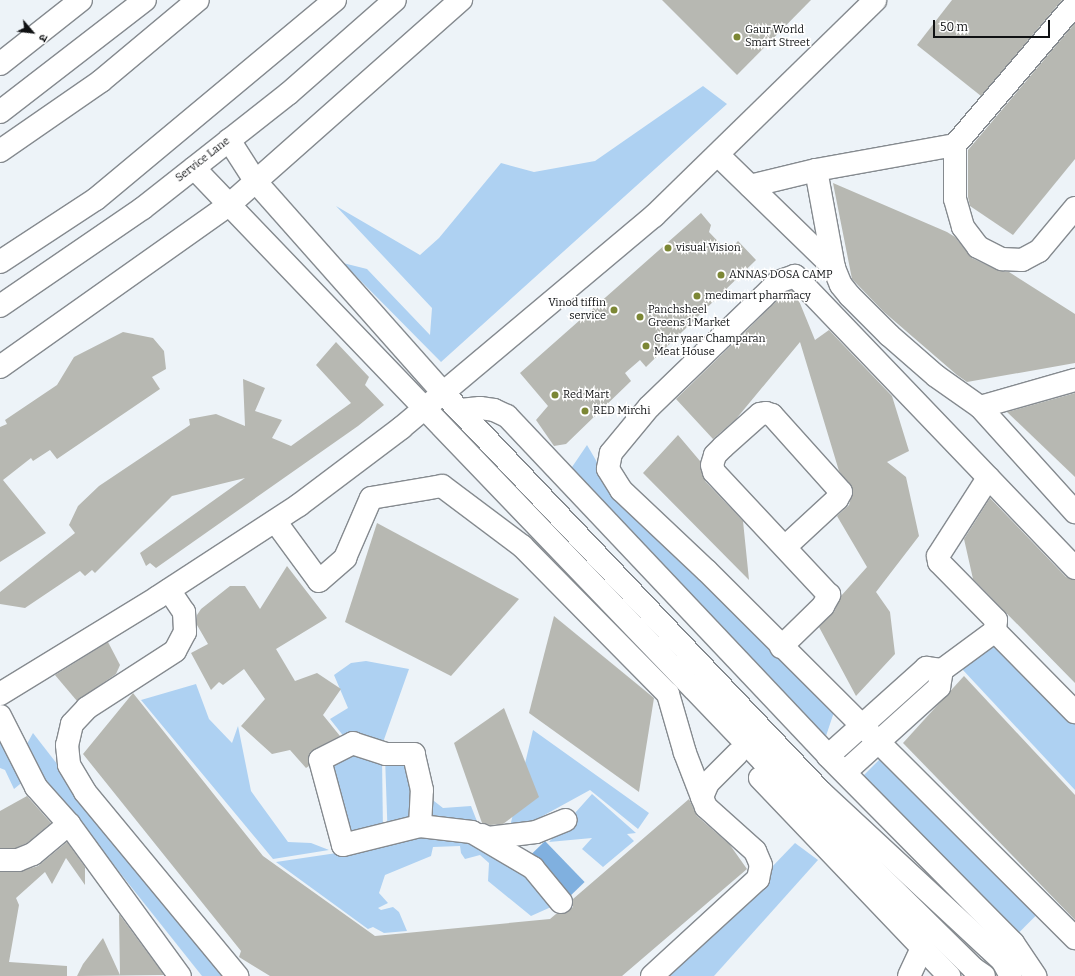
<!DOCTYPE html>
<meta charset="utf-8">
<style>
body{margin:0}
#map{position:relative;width:1075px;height:976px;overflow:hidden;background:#edf3f8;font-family:Bitter,"Noto Sans Devanagari",serif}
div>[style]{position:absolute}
.green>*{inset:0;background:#aed1f2;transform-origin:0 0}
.water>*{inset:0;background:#80b0df;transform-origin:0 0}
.building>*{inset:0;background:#b7b8b2}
.roads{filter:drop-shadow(1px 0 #858a8f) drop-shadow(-1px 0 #858a8f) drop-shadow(0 1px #858a8f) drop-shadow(0 -1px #858a8f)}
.minor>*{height:22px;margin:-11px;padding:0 11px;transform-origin:11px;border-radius:11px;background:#fff}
.major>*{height:22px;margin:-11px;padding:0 11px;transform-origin:11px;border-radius:11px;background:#fff}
.dots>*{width:11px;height:11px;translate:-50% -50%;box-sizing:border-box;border:2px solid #fff;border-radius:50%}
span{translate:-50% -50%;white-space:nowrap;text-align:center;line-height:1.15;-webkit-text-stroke:3px #fff;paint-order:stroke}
.poi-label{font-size:11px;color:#0f1113}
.left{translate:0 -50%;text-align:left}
.right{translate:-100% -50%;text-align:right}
.street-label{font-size:11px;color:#0f1113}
.north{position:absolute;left:12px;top:12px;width:40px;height:40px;-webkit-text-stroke:3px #fff;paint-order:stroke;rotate:118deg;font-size:11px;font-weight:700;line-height:16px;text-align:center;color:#0f1113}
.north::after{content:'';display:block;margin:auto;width:14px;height:18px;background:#0f1113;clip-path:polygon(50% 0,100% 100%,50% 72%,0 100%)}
.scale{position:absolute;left:933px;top:20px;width:117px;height:18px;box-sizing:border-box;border:2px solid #0f1113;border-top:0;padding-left:5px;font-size:12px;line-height:14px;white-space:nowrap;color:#0f1113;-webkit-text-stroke:3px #fff;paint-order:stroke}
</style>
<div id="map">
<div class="green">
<div style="clip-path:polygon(703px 86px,727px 104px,441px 362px,343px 263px,367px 269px,430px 335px,432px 308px,336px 206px,420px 255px,439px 238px,501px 163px,534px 172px,595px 161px)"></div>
<div style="clip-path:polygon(587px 445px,611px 486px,834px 712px,826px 736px,570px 470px)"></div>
<div style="clip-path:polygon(994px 637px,1075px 719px,1075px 790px,962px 669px)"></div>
<div style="clip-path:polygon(366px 661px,409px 669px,381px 748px,345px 738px,330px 719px,348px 708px,334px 675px,351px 663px)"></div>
<div style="clip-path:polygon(196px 684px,209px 719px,232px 743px,238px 726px,251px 791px,288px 842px,311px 843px,329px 850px,273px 859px,141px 700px)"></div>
<div style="clip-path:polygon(533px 730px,649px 813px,638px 829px,590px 790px,508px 835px)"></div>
<div style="clip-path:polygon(33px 733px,222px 976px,202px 976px,23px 751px)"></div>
<div style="clip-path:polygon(0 739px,25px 780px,14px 789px,5px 770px,0 768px)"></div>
<div style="clip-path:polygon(356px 747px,382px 757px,383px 832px,345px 843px,324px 759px)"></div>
<div style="left:411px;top:756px;width:69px;height:26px;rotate:88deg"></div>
<div style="left:880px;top:759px;width:221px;height:24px;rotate:45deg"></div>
<div style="clip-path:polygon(425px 794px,443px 808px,471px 806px,480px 829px,423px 821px)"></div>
<div style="clip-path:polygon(592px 794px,636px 833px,627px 834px,634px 841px,603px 867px,582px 849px,592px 838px,549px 842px)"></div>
<div style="clip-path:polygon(450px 831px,509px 857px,560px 903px,531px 916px,488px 881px,489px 863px,480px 855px,465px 859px,461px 853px,460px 846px,433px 847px,431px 856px,385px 875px,379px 893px,388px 903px,378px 908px,381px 910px,393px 907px,399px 912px,407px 931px,384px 933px,373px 927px,368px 929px,276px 862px,384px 846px)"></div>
<div style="clip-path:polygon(795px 843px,818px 860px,714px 976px,667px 976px)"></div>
</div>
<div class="water">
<div style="left:545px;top:841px;width:57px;height:24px;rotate:46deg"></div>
</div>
<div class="building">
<div style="clip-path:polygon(662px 0,811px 0,737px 75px)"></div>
<div style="clip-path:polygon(952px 0,1062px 0,981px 96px,917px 45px)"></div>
<div style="clip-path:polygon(1075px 23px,1075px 159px,1013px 235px,970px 206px,968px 197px,968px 150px)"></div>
<div style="clip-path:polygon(833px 183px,947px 232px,955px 237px,972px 258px,997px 270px,1009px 272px,1075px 314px,1075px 363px,967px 382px,957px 375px,884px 312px,852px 279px)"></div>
<div style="clip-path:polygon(701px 213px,711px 225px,709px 232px,728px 252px,738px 241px,756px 260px,646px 367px,640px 360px,625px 373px,631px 381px,566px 444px,554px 446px,536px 420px,548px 406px,520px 373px)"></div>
<div style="clip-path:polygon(792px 290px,797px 296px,815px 340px,829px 330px,892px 396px,909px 451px,887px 462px,906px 477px,919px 536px,876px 592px,890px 612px,895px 654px,856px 696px,819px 627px,834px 612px,841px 596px,867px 567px,837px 516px,849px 505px,853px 490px,839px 471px,800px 342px,736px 419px,713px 439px,676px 399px,785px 293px)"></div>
<div style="clip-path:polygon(123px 332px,153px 338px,164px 351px,166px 369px,152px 377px,160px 389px,57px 459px,50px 450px,33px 461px,31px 458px,3px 480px,46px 533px,0 562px,0 427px,7px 424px,5px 420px,57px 385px,74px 357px)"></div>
<div style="clip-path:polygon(336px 342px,369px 377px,365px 385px,384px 405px,358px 426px,156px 568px,150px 563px,146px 566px,140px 553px,245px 478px,172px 496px,95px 573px,92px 570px,85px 576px,80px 571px,25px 608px,0 604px,0 592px,75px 533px,69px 525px,78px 506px,99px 486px,190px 425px,189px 419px,216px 414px,245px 426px,243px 379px,265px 388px,255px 411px,282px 420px,272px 438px,291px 446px,351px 403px,316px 365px)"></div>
<div style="clip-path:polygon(1075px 393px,1075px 477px,1007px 412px)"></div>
<div style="clip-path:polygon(678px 435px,700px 461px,705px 481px,743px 521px,749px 580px,643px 473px)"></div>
<div style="clip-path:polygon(990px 498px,1066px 577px,1075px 580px,1075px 683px,973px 579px,964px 539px)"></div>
<div style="clip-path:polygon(377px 523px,519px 599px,451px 676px,345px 622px)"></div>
<div style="clip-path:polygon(287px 566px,327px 618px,276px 649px,295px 681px,317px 673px,341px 689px,323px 715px,340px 736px,310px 752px,309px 766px,306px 768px,290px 750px,272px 754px,241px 726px,265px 699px,244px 669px,223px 685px,219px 682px,211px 690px,191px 653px,208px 644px,197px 625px,197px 615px,201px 609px,230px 586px,245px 586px,260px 609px)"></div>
<div style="clip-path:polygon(554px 616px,654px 698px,639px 792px,529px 713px)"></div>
<div style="clip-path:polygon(108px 642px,120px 665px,116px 674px,77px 701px,55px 675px)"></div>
<div style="clip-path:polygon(964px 676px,1075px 795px,1075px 920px,903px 743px)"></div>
<div style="clip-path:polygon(133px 693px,263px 856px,375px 936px,550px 919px,556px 914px,563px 914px,573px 907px,573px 899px,689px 799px,697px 816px,730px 845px,747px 869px,622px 976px,270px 976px,239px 957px,241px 951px,83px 754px)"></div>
<div style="clip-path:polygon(504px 708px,539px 797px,503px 824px,490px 825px,482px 823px,454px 743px)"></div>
<div style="clip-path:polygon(27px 796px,51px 823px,27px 843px,16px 848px,0 848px,0 811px)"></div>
<div style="clip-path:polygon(67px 842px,85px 867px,85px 885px,66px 858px,52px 884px,45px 872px,16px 898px,19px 905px,9px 962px,67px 966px,67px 976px,0 976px,0 872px,18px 872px,38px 866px)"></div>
<div style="clip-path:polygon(119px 914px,164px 975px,77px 976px,83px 964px,103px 938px,120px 975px)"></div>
</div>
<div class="roads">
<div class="minor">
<div style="left:0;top:64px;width:103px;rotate:-38.3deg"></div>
<div style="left:0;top:112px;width:183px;rotate:-37.7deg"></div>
<div style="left:229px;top:140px;width:50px;rotate:57.3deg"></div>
<div style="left:256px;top:182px;width:283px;rotate:48.4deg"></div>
<div style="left:444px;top:394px;width:548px;rotate:46.55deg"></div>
<div style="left:821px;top:792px;width:247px;rotate:42.9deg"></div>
<div style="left:1002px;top:960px;width:18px;rotate:61deg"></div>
<div style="left:955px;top:145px;width:54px;rotate:90deg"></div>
<div style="left:955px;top:199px;width:29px;rotate:74deg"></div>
<div style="left:963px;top:227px;width:25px;rotate:53deg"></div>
<div style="left:978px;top:247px;width:27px;rotate:27deg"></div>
<div style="left:1002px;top:259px;width:20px;rotate:3deg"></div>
<div style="left:1022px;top:260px;width:19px;rotate:-28deg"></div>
<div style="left:1039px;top:251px;width:56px;rotate:-50.1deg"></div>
<div style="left:718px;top:155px;width:162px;rotate:44.2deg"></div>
<div style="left:194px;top:168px;width:822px;rotate:46.18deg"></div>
<div style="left:763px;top:761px;width:296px;rotate:44.6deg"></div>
<div style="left:974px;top:969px;width:12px;rotate:35deg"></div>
<div style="left:816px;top:170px;width:100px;rotate:79.6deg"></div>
<div style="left:834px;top:268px;width:18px;rotate:68deg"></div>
<div style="left:841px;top:285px;width:14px;rotate:51deg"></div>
<div style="left:850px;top:296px;width:55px;rotate:45deg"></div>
<div style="left:889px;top:335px;width:62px;rotate:41.1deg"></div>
<div style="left:936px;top:376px;width:54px;rotate:35.2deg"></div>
<div style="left:980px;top:407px;width:142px;rotate:47.9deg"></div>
<div style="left:750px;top:186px;width:68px;rotate:-13.6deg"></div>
<div style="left:816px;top:170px;width:141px;rotate:-10.2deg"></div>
<div style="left:955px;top:145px;width:185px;rotate:-49.6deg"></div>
<div style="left:0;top:306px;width:173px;rotate:-34.4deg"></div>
<div style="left:143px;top:208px;width:184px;rotate:-38.2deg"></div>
<div style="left:288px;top:94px;width:142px;rotate:-41.3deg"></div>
<div style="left:0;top:367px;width:281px;rotate:-35.3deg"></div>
<div style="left:229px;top:205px;width:310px;rotate:-41.5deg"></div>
<div style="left:980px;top:407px;width:99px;rotate:-15.9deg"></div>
<div style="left:460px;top:410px;width:20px;rotate:-6deg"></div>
<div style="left:480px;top:408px;width:14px;rotate:8deg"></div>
<div style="left:494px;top:410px;width:14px;rotate:25deg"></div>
<div style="left:507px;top:416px;width:468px;rotate:46.6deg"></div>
<div style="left:828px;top:756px;width:263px;rotate:45.3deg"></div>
<div style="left:1013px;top:943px;width:40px;rotate:56deg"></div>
<div style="left:275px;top:521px;width:74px;rotate:53.7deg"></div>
<div style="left:319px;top:581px;width:35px;rotate:-41deg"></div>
<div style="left:345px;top:558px;width:65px;rotate:-66.6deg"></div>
<div style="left:371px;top:498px;width:72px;rotate:-9.6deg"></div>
<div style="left:442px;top:486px;width:100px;rotate:36.9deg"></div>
<div style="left:522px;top:546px;width:208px;rotate:45.4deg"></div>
<div style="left:668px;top:694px;width:61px;rotate:73.9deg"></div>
<div style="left:685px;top:753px;width:47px;rotate:68.9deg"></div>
<div style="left:1075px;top:568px;width:405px;rotate:-133.8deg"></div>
<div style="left:795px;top:276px;width:18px;rotate:161deg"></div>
<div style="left:778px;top:282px;width:21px;rotate:135deg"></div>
<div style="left:763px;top:297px;width:158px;rotate:136deg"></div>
<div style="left:649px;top:407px;width:60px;rotate:129.6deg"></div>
<div style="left:611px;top:453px;width:16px;rotate:101deg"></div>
<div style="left:608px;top:469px;width:25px;rotate:58deg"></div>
<div style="left:621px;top:490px;width:118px;rotate:43.3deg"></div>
<div style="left:707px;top:571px;width:520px;rotate:44.92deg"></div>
<div style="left:169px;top:590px;width:27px;rotate:56deg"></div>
<div style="left:184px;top:612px;width:20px;rotate:87deg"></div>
<div style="left:185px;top:632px;width:21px;rotate:118deg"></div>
<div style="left:175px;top:651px;width:105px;rotate:147.1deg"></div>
<div style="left:87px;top:708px;width:22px;rotate:133deg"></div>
<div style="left:72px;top:724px;width:22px;rotate:103deg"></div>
<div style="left:67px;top:745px;width:20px;rotate:84deg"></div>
<div style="left:69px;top:765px;width:31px;rotate:59deg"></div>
<div style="left:85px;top:792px;width:239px;rotate:50.4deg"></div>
<div style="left:995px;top:631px;width:114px;rotate:45.4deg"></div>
<div style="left:781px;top:647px;width:59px;rotate:-44.3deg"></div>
<div style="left:823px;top:606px;width:13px;rotate:-61deg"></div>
<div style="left:829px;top:595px;width:168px;rotate:-133.1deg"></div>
<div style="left:714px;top:472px;width:7px;rotate:-106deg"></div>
<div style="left:712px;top:465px;width:10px;rotate:-73deg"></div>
<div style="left:715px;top:455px;width:11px;rotate:-45deg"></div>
<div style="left:723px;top:447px;width:50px;rotate:-41.7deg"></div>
<div style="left:760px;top:414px;width:6px;rotate:-9deg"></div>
<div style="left:766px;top:413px;width:6px;rotate:18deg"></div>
<div style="left:772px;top:415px;width:103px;rotate:48.1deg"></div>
<div style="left:841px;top:492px;width:8px;rotate:120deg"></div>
<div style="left:837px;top:499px;width:69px;rotate:137.3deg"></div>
<div style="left:0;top:694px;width:185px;rotate:-31.5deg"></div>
<div style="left:158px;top:597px;width:168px;rotate:-33.1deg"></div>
<div style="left:299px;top:505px;width:128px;rotate:-37deg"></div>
<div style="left:401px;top:428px;width:330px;rotate:-40deg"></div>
<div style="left:654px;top:216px;width:309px;rotate:-44.3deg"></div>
<div style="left:0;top:716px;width:80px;rotate:63.1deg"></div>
<div style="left:36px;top:787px;width:50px;rotate:48.3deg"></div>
<div style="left:69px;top:824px;width:188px;rotate:53.9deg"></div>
<div style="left:828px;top:756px;width:132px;rotate:-41.9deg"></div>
<div style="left:926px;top:668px;width:16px;rotate:7deg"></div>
<div style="left:845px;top:772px;width:127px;rotate:-42.1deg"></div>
<div style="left:939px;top:687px;width:17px;rotate:-80deg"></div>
<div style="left:942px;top:670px;width:66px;rotate:-36.3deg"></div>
<div style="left:995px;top:631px;width:11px;rotate:-85deg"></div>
<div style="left:996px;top:620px;width:81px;rotate:-134.5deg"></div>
<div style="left:939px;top:562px;width:6px;rotate:-99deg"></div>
<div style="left:938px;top:556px;width:93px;rotate:-57.3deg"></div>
<div style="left:760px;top:778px;width:274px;rotate:46.3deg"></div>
<div style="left:420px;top:826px;width:36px;rotate:-87deg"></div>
<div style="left:422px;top:790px;width:37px;rotate:-103deg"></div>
<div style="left:414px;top:754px;width:28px;rotate:180deg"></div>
<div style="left:386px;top:754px;width:35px;rotate:-162deg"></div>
<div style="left:353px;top:743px;width:37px;rotate:153deg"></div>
<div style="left:320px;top:760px;width:88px;rotate:74.9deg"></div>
<div style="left:343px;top:845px;width:79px;rotate:-13.9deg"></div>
<div style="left:420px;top:826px;width:52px;rotate:6.6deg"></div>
<div style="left:472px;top:832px;width:71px;rotate:30.5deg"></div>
<div style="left:533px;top:868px;width:44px;rotate:50.5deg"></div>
<div style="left:482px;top:835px;width:7px;rotate:27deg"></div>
<div style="left:488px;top:838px;width:48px;rotate:-7.1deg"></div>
<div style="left:536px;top:832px;width:32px;rotate:-22deg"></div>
<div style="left:0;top:860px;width:18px"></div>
<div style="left:18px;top:860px;width:16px;rotate:-22deg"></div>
<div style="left:33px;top:854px;width:47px;rotate:-39.8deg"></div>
<div style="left:652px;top:976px;width:144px;rotate:-42.5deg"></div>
<div style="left:758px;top:879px;width:14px;rotate:-78deg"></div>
<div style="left:761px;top:865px;width:15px;rotate:-113deg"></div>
<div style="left:755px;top:851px;width:66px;rotate:-138.1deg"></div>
<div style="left:706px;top:807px;width:11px;rotate:-112deg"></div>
<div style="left:702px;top:797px;width:15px;rotate:-67deg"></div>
<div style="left:708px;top:783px;width:41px;rotate:-45deg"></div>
<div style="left:909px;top:976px;width:31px;rotate:-65deg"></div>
</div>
<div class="major">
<div style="left:0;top:151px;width:123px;rotate:-34.7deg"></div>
<div style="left:101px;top:81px;width:126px;rotate:-39.9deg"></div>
<div style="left:0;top:262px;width:115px;rotate:-33.3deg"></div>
<div style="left:96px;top:199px;width:311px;rotate:-39.8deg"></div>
</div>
</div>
<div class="dots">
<div style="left:737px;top:37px;background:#7c8735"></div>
<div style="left:668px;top:248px;background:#7c8735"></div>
<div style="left:721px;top:275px;background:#7c8735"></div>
<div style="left:697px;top:296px;background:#7c8735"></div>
<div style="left:614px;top:310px;background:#7c8735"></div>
<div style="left:640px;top:317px;background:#7c8735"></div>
<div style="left:646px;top:346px;background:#7c8735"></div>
<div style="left:555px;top:395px;background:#7c8735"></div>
<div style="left:585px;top:411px;background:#7c8735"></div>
</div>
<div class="poi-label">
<span class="left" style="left:745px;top:37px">Gaur World<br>Smart Street</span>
<span class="left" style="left:676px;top:248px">visual Vision</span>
<span class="left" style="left:729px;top:275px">ANNAS DOSA CAMP</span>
<span class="left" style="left:705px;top:296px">medimart pharmacy</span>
<span class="right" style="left:606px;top:310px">Vinod tiffin<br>service</span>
<span class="left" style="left:648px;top:317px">Panchsheel<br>Greens 1 Market</span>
<span class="left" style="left:654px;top:346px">Char yaar Champaran<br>Meat House</span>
<span class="left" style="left:563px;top:395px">Red Mart</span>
<span class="left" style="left:593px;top:411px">RED Mirchi</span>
</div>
<div class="street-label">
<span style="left:203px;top:160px;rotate:-38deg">Service Lane</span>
</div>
<div class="north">उ</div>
<div class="scale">50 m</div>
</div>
